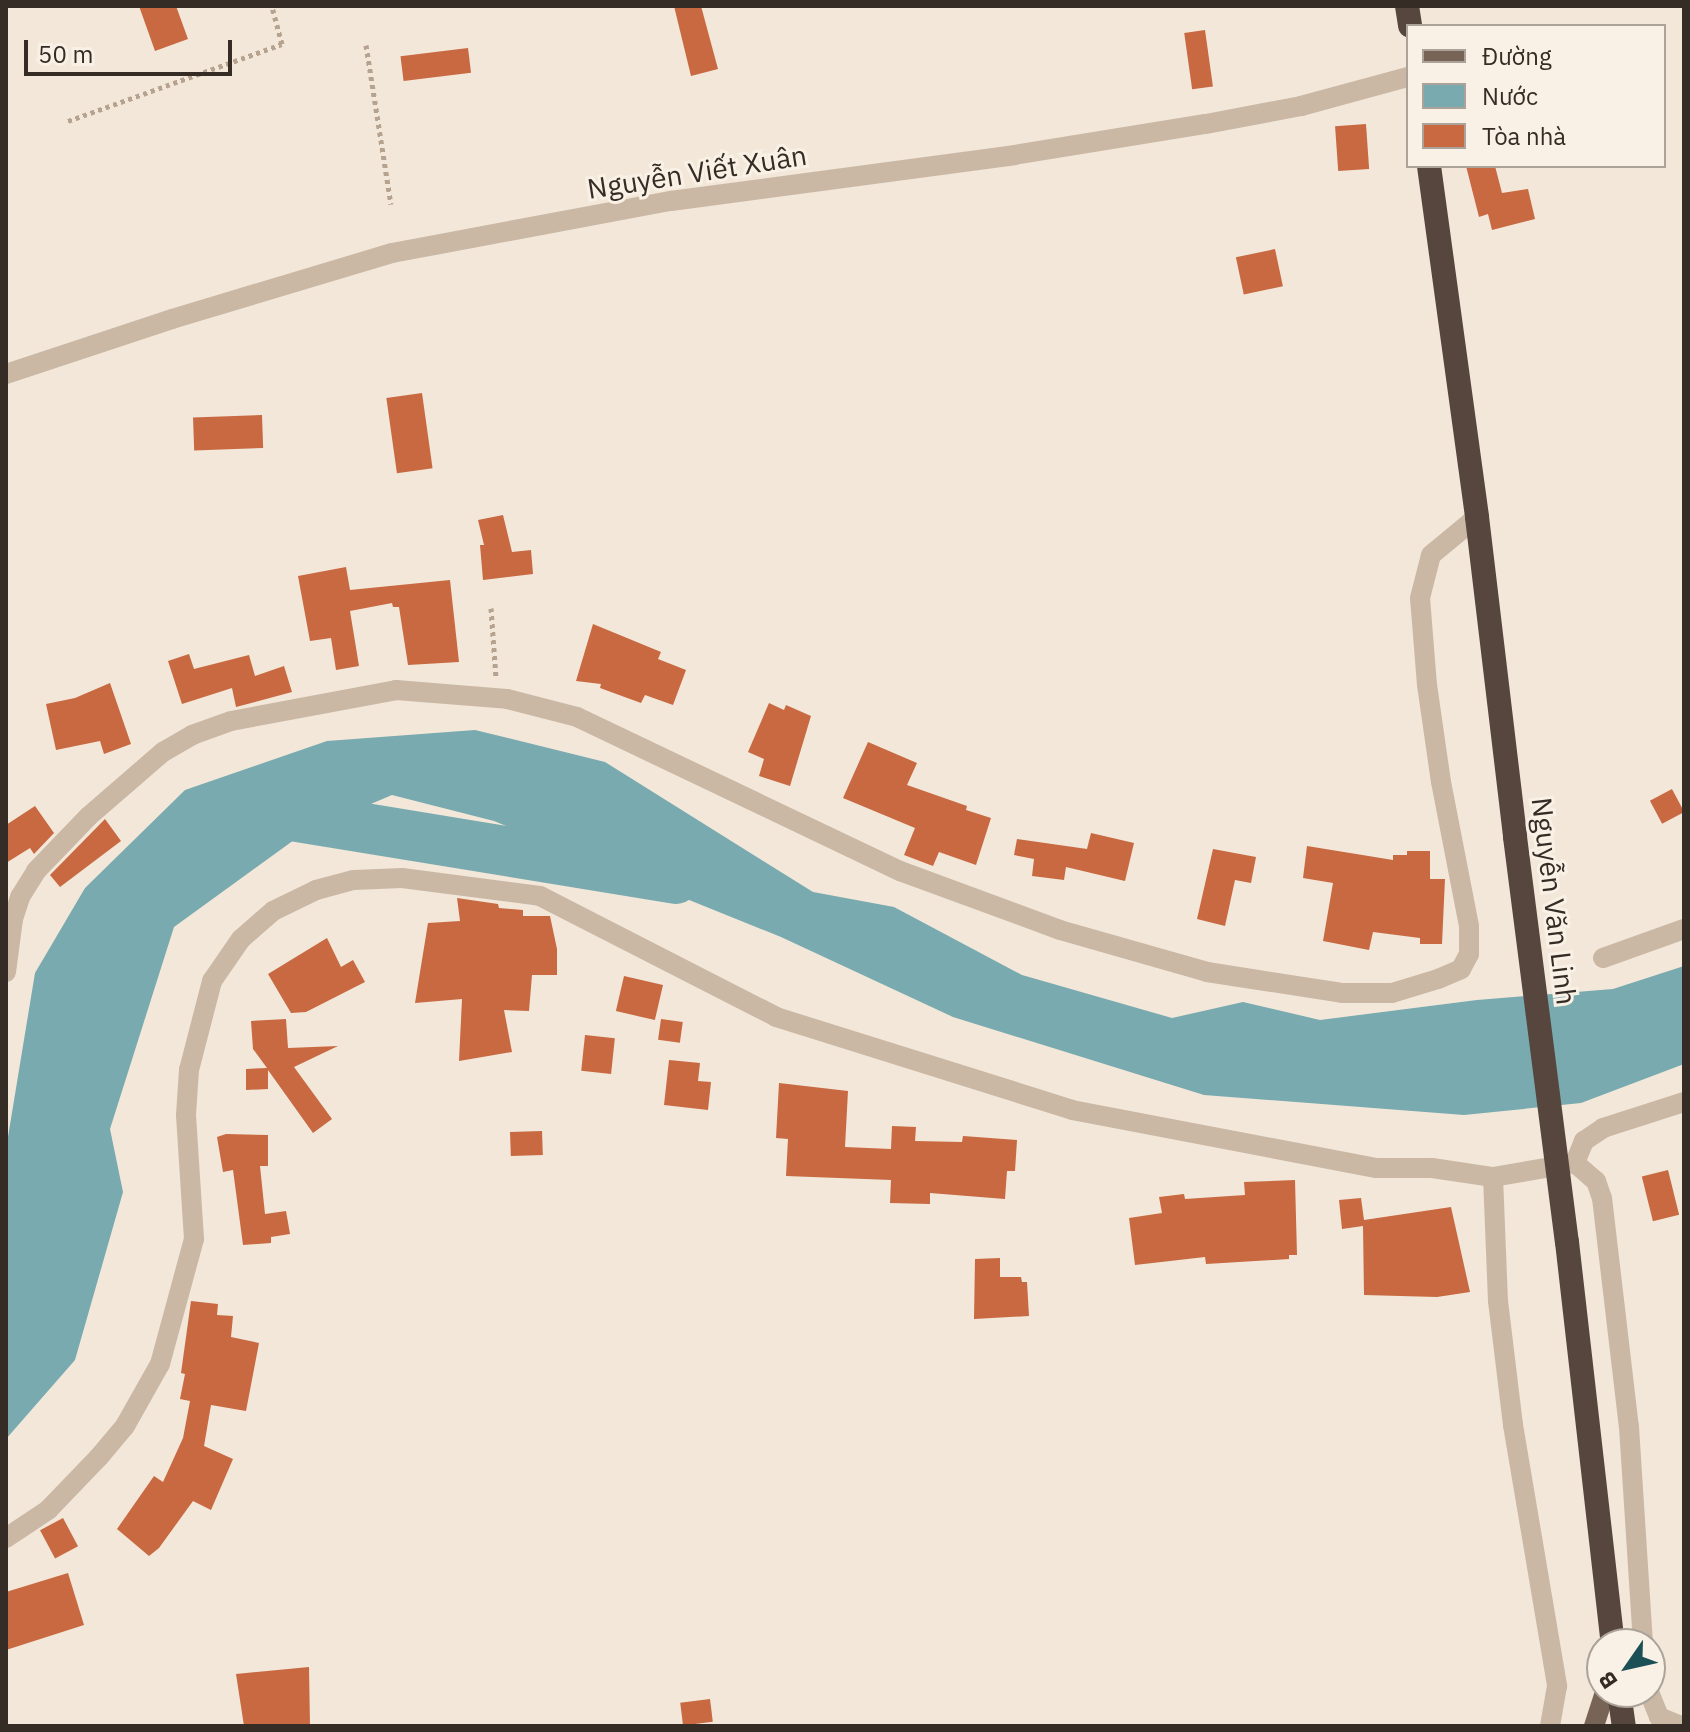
<!DOCTYPE html>
<meta charset="utf-8">
<style>
body{margin:0}
#map{position:relative;width:1690px;height:1732px;overflow:hidden;background:#f2e7d9;font-family:"IBM Plex Sans",sans-serif}
div>[style]{position:absolute}
.water>*{inset:0;background:#78aaaf}
.river>*{height:50px;margin:-25px;padding:0 25px;transform-origin:25px;border-radius:25px;background:#78aaaf}
.building>*{inset:0;background:#c86941;transform-origin:0 0}
.path>*{height:5px;margin-top:-2.5px;transform-origin:0;background:repeating-linear-gradient(90deg,#b5a28f 0 4px,transparent 0 8px)}
.minor>*{height:20px;margin:-10px;padding:0 10px;transform-origin:10px;border-radius:10px;background:#cab8a5}
.major>*{height:20px;margin:-10px;padding:0 10px;transform-origin:10px;border-radius:10px;background:#776457}
.highway>*{height:24px;margin:-12px;padding:0 12px;transform-origin:12px;border-radius:12px;background:#56463d}
.highway-bridge>*{height:24px;margin:-12px;padding:0 12px;transform-origin:12px;border-radius:12px;background:#56463d}
span{translate:-50% -50%;white-space:nowrap;text-align:center;line-height:1.15;-webkit-text-stroke:6px #f9f1e5;paint-order:stroke}
.street-label{font-size:28px;color:#352c26}
.frame{position:absolute;inset:0;border:8px solid #352c26;pointer-events:none}
.legend{position:absolute;left:1406px;top:24px;width:260px;height:144px;box-sizing:border-box;background:#f9f1e5;border:2px solid #aba299;margin:0;padding:10px 14px;list-style:none;font-size:24px;color:#352c26}
.legend li{display:flex;align-items:center;gap:16px;height:40px}
.legend b{width:40px;border:2px solid #aba299}
.north{position:absolute;left:1586px;top:1628px;width:80px;height:80px;box-sizing:border-box;background:#f9f1e5;border:2px solid #aba299;border-radius:50%;rotate:236deg;font-size:22px;font-weight:700;line-height:32px;text-align:center;color:#352c26}
.north::after{content:'';display:block;margin:auto;width:28px;height:36px;background:#1c5057;clip-path:polygon(50% 0,100% 100%,50% 72%,0 100%)}
.scale{position:absolute;left:24px;top:40px;width:208px;height:36px;box-sizing:border-box;border:4px solid #352c26;border-top:0;padding-left:10px;font-size:24px;line-height:28px;white-space:nowrap;color:#352c26;-webkit-text-stroke:6px #f9f1e5;paint-order:stroke}
</style>
<div id="map">
<div class="water">
<div style="clip-path:polygon(475px 730px,605px 762px,813px 892px,894px 907px,1022px 975px,1172px 1018px,1243px 1002px,1320px 1020px,1477px 1000px,1613px 989px,1684px 966px,1684px 1064px,1581px 1103px,1464px 1115px,1204px 1095px,953px 1017px,781px 937px,494px 821px,392px 795px,305px 832px,174px 927px,110px 1129px,123px 1192px,75px 1360px,6px 1439px,6px 1149px,35px 973px,85px 888px,185px 790px,327px 741px)"></div>
</div>
<div class="river">
<div style="left:261px;top:811px;width:420px;rotate:9.3deg"></div>
</div>
<div class="building">
<div style="clip-path:polygon(139px 6px,176px 6px,188px 39px,155px 51px)"></div>
<div style="clip-path:polygon(674px 6px,701px 6px,718px 69px,691px 76px)"></div>
<div style="left:1205px;top:30px;width:57px;height:21px;rotate:82deg"></div>
<div style="left:468px;top:48px;width:25px;height:68px;rotate:83deg"></div>
<div style="left:1366px;top:124px;width:45px;height:31px;rotate:86deg"></div>
<div style="clip-path:polygon(1466px 166px,1495px 166px,1502px 193px,1528px 189px,1535px 219px,1492px 230px,1488px 214px,1479px 217px)"></div>
<div style="left:1275px;top:249px;width:38px;height:40px;rotate:78deg"></div>
<div style="left:422px;top:393px;width:76px;height:36px;rotate:82deg"></div>
<div style="left:262px;top:415px;width:33px;height:69px;rotate:88deg"></div>
<div style="clip-path:polygon(503px 515px,512px 552px,531px 550px,533px 574px,483px 580px,480px 545px,484px 545px,478px 520px)"></div>
<div style="clip-path:polygon(346px 567px,350px 590px,450px 580px,459px 662px,408px 665px,399px 607px,393px 607px,392px 603px,350px 611px,359px 666px,336px 670px,331px 638px,310px 641px,298px 576px)"></div>
<div style="clip-path:polygon(593px 624px,661px 652px,658px 659px,686px 670px,673px 705px,645px 695px,641px 703px,600px 688px,601px 684px,576px 681px)"></div>
<div style="clip-path:polygon(189px 654px,194px 669px,249px 655px,255px 676px,284px 666px,292px 692px,236px 707px,232px 688px,182px 704px,168px 661px)"></div>
<div style="clip-path:polygon(110px 683px,131px 744px,104px 754px,100px 741px,56px 750px,46px 704px,75px 698px)"></div>
<div style="clip-path:polygon(769px 703px,784px 710px,786px 705px,811px 716px,790px 786px,759px 776px,764px 759px,748px 752px)"></div>
<div style="clip-path:polygon(868px 742px,917px 763px,907px 785px,967px 806px,966px 810px,991px 818px,976px 865px,939px 852px,933px 866px,904px 855px,915px 828px,843px 798px)"></div>
<div style="left:1672px;top:789px;width:26px;height:25px;rotate:62deg"></div>
<div style="clip-path:polygon(35px 806px,54px 833px,34px 854px,30px 848px,6px 863px,6px 825px)"></div>
<div style="clip-path:polygon(105px 819px,121px 841px,60px 887px,50px 875px)"></div>
<div style="clip-path:polygon(1091px 833px,1134px 843px,1125px 881px,1066px 867px,1064px 880px,1032px 876px,1034px 859px,1014px 855px,1017px 839px,1087px 849px)"></div>
<div style="clip-path:polygon(1307px 846px,1393px 860px,1393px 855px,1407px 855px,1407px 851px,1430px 851px,1430px 879px,1445px 879px,1442px 944px,1420px 944px,1420px 938px,1373px 932px,1369px 950px,1323px 941px,1333px 883px,1303px 878px)"></div>
<div style="clip-path:polygon(1213px 849px,1256px 857px,1251px 883px,1235px 880px,1225px 926px,1197px 919px)"></div>
<div style="clip-path:polygon(457px 898px,498px 904px,499px 908px,523px 910px,523px 916px,550px 916px,557px 949px,557px 975px,532px 975px,529px 1011px,504px 1010px,512px 1052px,459px 1061px,462px 999px,415px 1003px,428px 923px,460px 921px)"></div>
<div style="clip-path:polygon(327px 938px,341px 967px,353px 960px,365px 982px,306px 1012px,291px 1013px,268px 974px)"></div>
<div style="left:624px;top:976px;width:40px;height:36px;rotate:13deg"></div>
<div style="clip-path:polygon(286px 1019px,288px 1048px,338px 1046px,294px 1067px,332px 1119px,313px 1133px,268px 1070px,268px 1089px,246px 1090px,246px 1069px,267px 1068px,253px 1049px,251px 1021px)"></div>
<div style="left:661px;top:1019px;width:22px;height:21px;rotate:8deg"></div>
<div style="left:585px;top:1035px;width:30px;height:36px;rotate:6deg"></div>
<div style="clip-path:polygon(669px 1060px,700px 1063px,698px 1081px,711px 1082px,708px 1110px,664px 1105px)"></div>
<div style="clip-path:polygon(779px 1083px,848px 1091px,845px 1147px,891px 1149px,892px 1126px,916px 1127px,915px 1141px,962px 1142px,963px 1136px,1017px 1140px,1015px 1171px,1007px 1171px,1005px 1199px,930px 1193px,930px 1204px,890px 1203px,891px 1180px,786px 1176px,788px 1139px,776px 1138px)"></div>
<div style="left:542px;top:1131px;width:24px;height:32px;rotate:88deg"></div>
<div style="clip-path:polygon(226px 1134px,268px 1135px,268px 1166px,260px 1166px,265px 1214px,286px 1211px,290px 1234px,271px 1237px,271px 1243px,243px 1245px,233px 1170px,223px 1172px,217px 1137px)"></div>
<div style="left:1668px;top:1170px;width:46px;height:27px;rotate:76deg"></div>
<div style="clip-path:polygon(1295px 1180px,1297px 1255px,1289px 1255px,1289px 1259px,1206px 1264px,1205px 1257px,1135px 1265px,1129px 1218px,1162px 1213px,1159px 1197px,1184px 1194px,1185px 1199px,1245px 1195px,1244px 1182px)"></div>
<div style="clip-path:polygon(1361px 1198px,1364px 1220px,1451px 1207px,1470px 1292px,1437px 1297px,1364px 1295px,1363px 1226px,1342px 1229px,1339px 1200px)"></div>
<div style="clip-path:polygon(1000px 1258px,1000px 1277px,1021px 1277px,1022px 1282px,1027px 1282px,1029px 1316px,974px 1319px,975px 1259px)"></div>
<div style="clip-path:polygon(191px 1301px,218px 1304px,217px 1315px,233px 1316px,231px 1337px,259px 1343px,246px 1411px,211px 1405px,204px 1446px,233px 1459px,211px 1510px,193px 1501px,159px 1548px,149px 1556px,117px 1529px,154px 1476px,163px 1482px,183px 1438px,190px 1401px,180px 1399px,185px 1374px,181px 1373px)"></div>
<div style="left:63px;top:1518px;width:32px;height:26px;rotate:62deg"></div>
<div style="clip-path:polygon(68px 1573px,84px 1625px,6px 1650px,6px 1592px)"></div>
<div style="clip-path:polygon(309px 1667px,310px 1726px,244px 1726px,236px 1674px)"></div>
<div style="left:710px;top:1699px;width:23px;height:30px;rotate:83deg"></div>
</div>
<div class="path">
<div style="left:366px;top:45px;width:161px;rotate:81.1deg"></div>
<div style="left:68px;top:121px;width:227px;rotate:-19.8deg"></div>
<div style="left:282px;top:44px;width:39px;rotate:-105deg"></div>
<div style="left:491px;top:608px;width:69px;rotate:85.9deg"></div>
</div>
<div class="minor">
<div style="left:6px;top:374px;width:175px;rotate:-18.3deg"></div>
<div style="left:172px;top:319px;width:230px;rotate:-16.7deg"></div>
<div style="left:392px;top:253px;width:284px;rotate:-10.6deg"></div>
<div style="left:671px;top:201px;width:346px;rotate:-7.6deg"></div>
<div style="left:1014px;top:155px;width:194px;rotate:-9.2deg"></div>
<div style="left:1206px;top:124px;width:97px;rotate:-10.7deg"></div>
<div style="left:1301px;top:106px;width:111px;rotate:-15.2deg"></div>
<div style="left:1603px;top:958px;width:86px;rotate:-19.7deg"></div>
<div style="left:6px;top:972px;width:53px;rotate:-82.5deg"></div>
<div style="left:13px;top:919px;width:23px;rotate:-72deg"></div>
<div style="left:20px;top:897px;width:31px;rotate:-58deg"></div>
<div style="left:36px;top:871px;width:76px;rotate:-46.1deg"></div>
<div style="left:89px;top:816px;width:98px;rotate:-40.9deg"></div>
<div style="left:163px;top:752px;width:34px;rotate:-30deg"></div>
<div style="left:192px;top:735px;width:41px;rotate:-19.7deg"></div>
<div style="left:231px;top:721px;width:168px;rotate:-10.6deg"></div>
<div style="left:396px;top:690px;width:111px;rotate:4.6deg"></div>
<div style="left:507px;top:699px;width:72px;rotate:14.4deg"></div>
<div style="left:577px;top:717px;width:358px;rotate:25.5deg"></div>
<div style="left:900px;top:871px;width:171px;rotate:20.2deg"></div>
<div style="left:1060px;top:930px;width:153px;rotate:15.9deg"></div>
<div style="left:1207px;top:972px;width:138px;rotate:8.8deg"></div>
<div style="left:1343px;top:993px;width:49px"></div>
<div style="left:1392px;top:993px;width:48px;rotate:-16.9deg"></div>
<div style="left:1438px;top:979px;width:25px;rotate:-23deg"></div>
<div style="left:1461px;top:969px;width:17px;rotate:-62deg"></div>
<div style="left:1469px;top:954px;width:28px;rotate:-90deg"></div>
<div style="left:1469px;top:926px;width:147px;rotate:-101deg"></div>
<div style="left:1441px;top:782px;width:98px;rotate:-98.2deg"></div>
<div style="left:1427px;top:685px;width:87px;rotate:-94.6deg"></div>
<div style="left:1420px;top:598px;width:44px;rotate:-75.7deg"></div>
<div style="left:1431px;top:555px;width:60px;rotate:-39.6deg"></div>
<div style="left:1575px;top:1163px;width:24px;rotate:-68deg"></div>
<div style="left:1584px;top:1141px;width:23px;rotate:-34deg"></div>
<div style="left:1603px;top:1128px;width:85px;rotate:-17.8deg"></div>
<div style="left:1493px;top:1177px;width:124px;rotate:87.7deg"></div>
<div style="left:1498px;top:1301px;width:125px;rotate:83.1deg"></div>
<div style="left:1513px;top:1425px;width:265px;rotate:80.4deg"></div>
<div style="left:1557px;top:1686px;width:41px;rotate:99.9deg"></div>
<div style="left:6px;top:1538px;width:50px;rotate:-33.7deg"></div>
<div style="left:48px;top:1510px;width:74px;rotate:-46.1deg"></div>
<div style="left:99px;top:1457px;width:40px;rotate:-50deg"></div>
<div style="left:125px;top:1426px;width:71px;rotate:-60.6deg"></div>
<div style="left:160px;top:1364px;width:130px;rotate:-74.8deg"></div>
<div style="left:194px;top:1239px;width:124px;rotate:-93.7deg"></div>
<div style="left:186px;top:1115px;width:45px;rotate:-86.2deg"></div>
<div style="left:189px;top:1070px;width:92px;rotate:-75.5deg"></div>
<div style="left:212px;top:981px;width:51px;rotate:-55.4deg"></div>
<div style="left:241px;top:939px;width:43px;rotate:-41.2deg"></div>
<div style="left:273px;top:911px;width:48px;rotate:-26deg"></div>
<div style="left:316px;top:890px;width:39px;rotate:-15deg"></div>
<div style="left:354px;top:880px;width:48px;rotate:-2.4deg"></div>
<div style="left:402px;top:878px;width:139px;rotate:7.4deg"></div>
<div style="left:540px;top:896px;width:265px;rotate:27.1deg"></div>
<div style="left:776px;top:1017px;width:310px;rotate:17.4deg"></div>
<div style="left:1072px;top:1110px;width:310px;rotate:10.8deg"></div>
<div style="left:1377px;top:1168px;width:55px"></div>
<div style="left:1432px;top:1168px;width:62px;rotate:8.4deg"></div>
<div style="left:1493px;top:1177px;width:83px;rotate:-9.7deg"></div>
<div style="left:1575px;top:1163px;width:28px;rotate:41deg"></div>
<div style="left:1596px;top:1181px;width:18px;rotate:71deg"></div>
<div style="left:1602px;top:1198px;width:231px;rotate:83.3deg"></div>
<div style="left:1629px;top:1427px;width:217px;rotate:86.3deg"></div>
<div style="left:1649px;top:1692px;width:27px;rotate:68deg"></div>
<div style="left:1659px;top:1717px;width:24px;rotate:22deg"></div>
</div>
<div class="major">
<div style="left:1594px;top:1726px;width:36px;rotate:-72deg"></div>
</div>
<div class="highway">
<div style="left:1407px;top:6px;width:20px;rotate:81deg"></div>
<div style="left:1429px;top:166px;width:354px;rotate:82.2deg"></div>
<div style="left:1477px;top:517px;width:322px;rotate:83.2deg"></div>
<div style="left:1567px;top:1242px;width:405px;rotate:83.5deg"></div>
<div style="left:1619px;top:1692px;width:34px;rotate:82deg"></div>
</div>
<div class="highway-bridge">
<div style="left:1515px;top:837px;width:408px;rotate:82.7deg"></div>
</div>
<div class="street-label">
<span style="left:697px;top:172px;rotate:-9deg">Nguyễn Viết Xuân</span>
<span style="left:1554px;top:901px;rotate:83deg">Nguyễn Văn Linh</span>
</div>
<div class="frame"></div>
<ul class="legend">
<li><b style="height:10px;background:#776457"></b>Đường</li>
<li><b style="height:22px;background:#78aaaf"></b>Nước</li>
<li><b style="height:22px;background:#c86941"></b>Tòa nhà</li>
</ul>
<div class="north">B</div>
<div class="scale">50 m</div>
</div>
